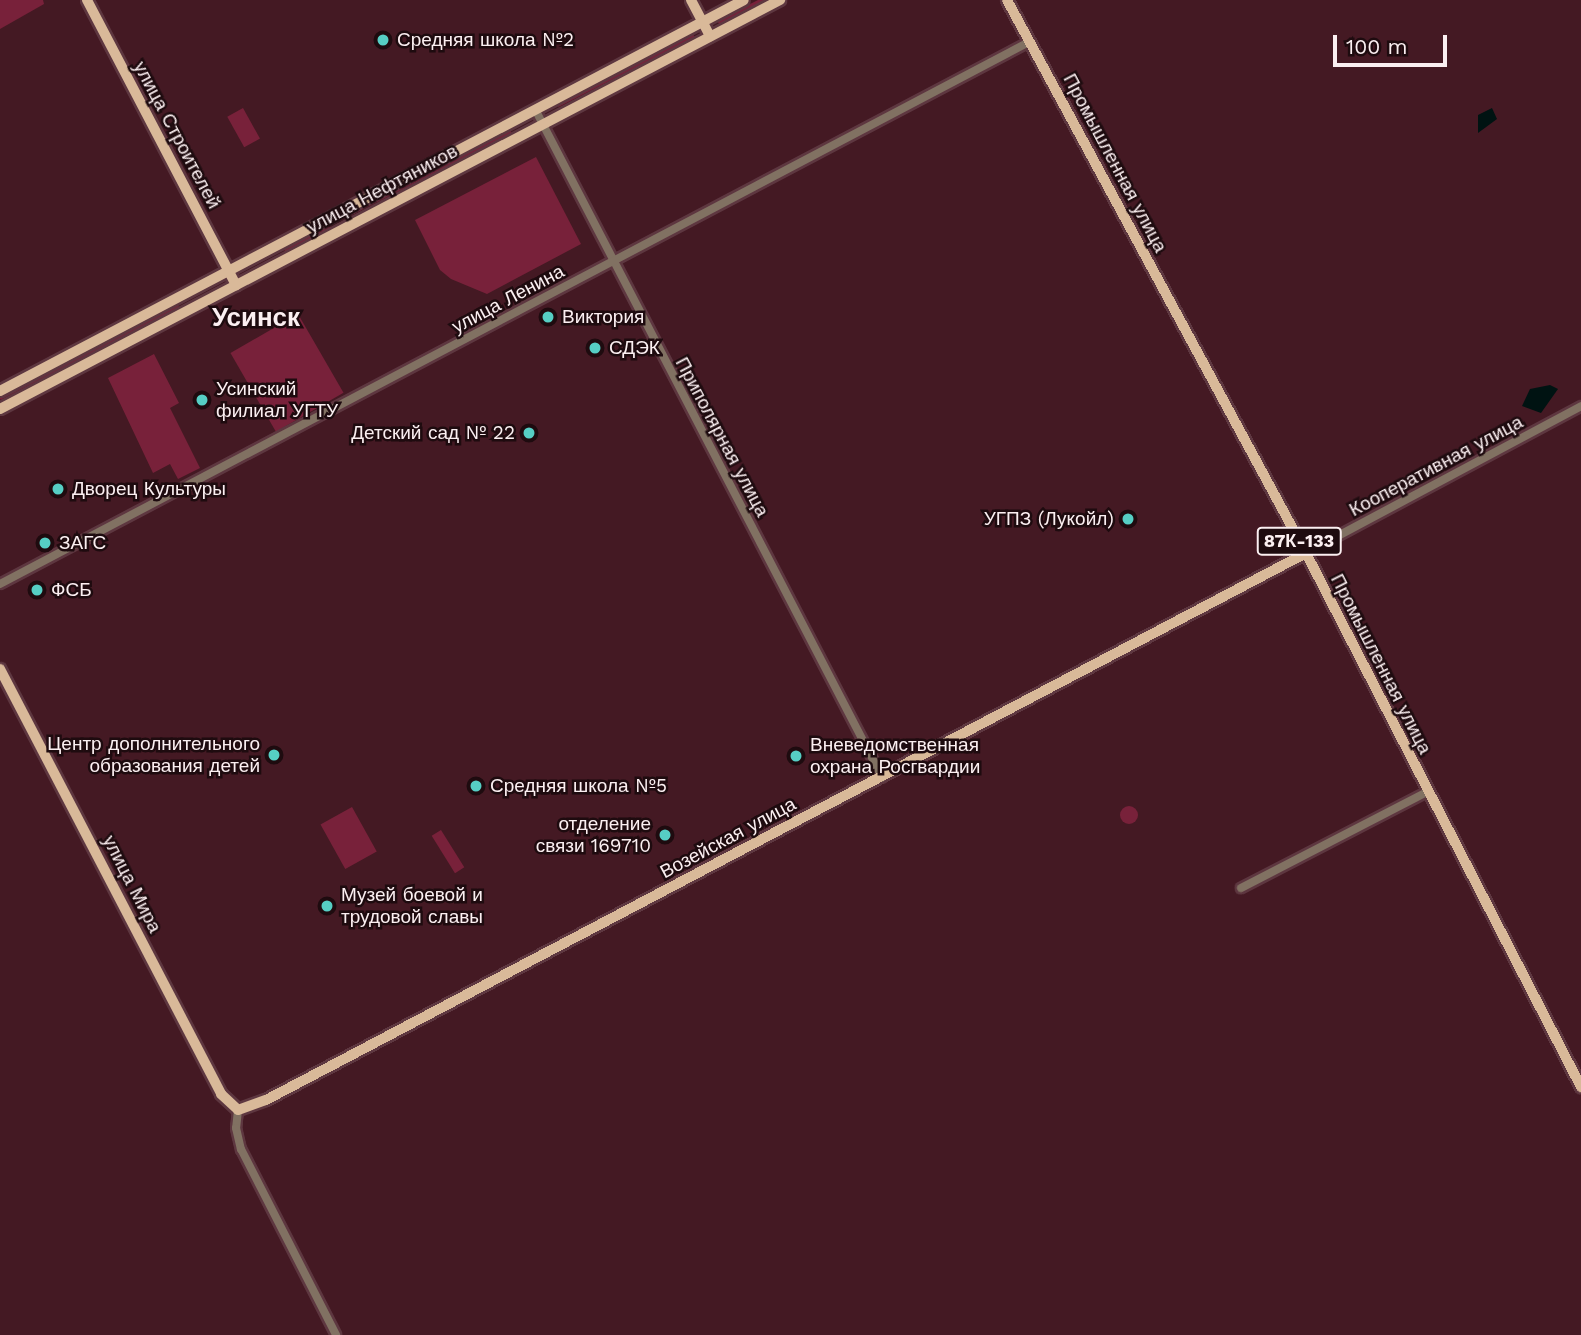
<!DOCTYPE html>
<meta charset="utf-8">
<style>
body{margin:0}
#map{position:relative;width:1581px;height:1335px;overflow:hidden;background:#441923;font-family:"Work Sans",sans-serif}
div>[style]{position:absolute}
.green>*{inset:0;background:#78213a;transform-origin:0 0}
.round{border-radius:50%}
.water>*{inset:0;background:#001312}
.roads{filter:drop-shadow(2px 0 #5e3740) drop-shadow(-2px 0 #5e3740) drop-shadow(0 2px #5e3740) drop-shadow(0 -2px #5e3740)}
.minor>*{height:8px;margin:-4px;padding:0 4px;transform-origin:4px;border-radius:4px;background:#817162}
.major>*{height:10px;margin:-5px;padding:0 5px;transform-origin:5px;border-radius:5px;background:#d9b999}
.dots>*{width:19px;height:19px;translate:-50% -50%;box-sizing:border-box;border:4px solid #1e0b0f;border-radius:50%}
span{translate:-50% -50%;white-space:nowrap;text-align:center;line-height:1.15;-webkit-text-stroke:5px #1e0b0f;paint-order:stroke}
.shield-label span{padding:2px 5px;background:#1e0b0f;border:2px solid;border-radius:5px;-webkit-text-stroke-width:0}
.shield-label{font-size:18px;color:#fbeff1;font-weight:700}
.poi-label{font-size:19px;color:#fbeff1}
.left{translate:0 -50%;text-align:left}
.right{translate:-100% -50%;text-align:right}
.street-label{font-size:19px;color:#fbeff1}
.district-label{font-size:26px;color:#fbeff1;font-weight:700}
.scale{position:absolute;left:1333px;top:35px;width:114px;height:32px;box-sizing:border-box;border:4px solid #fbeff1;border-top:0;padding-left:9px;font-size:21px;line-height:24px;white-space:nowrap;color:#fbeff1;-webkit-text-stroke:5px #1e0b0f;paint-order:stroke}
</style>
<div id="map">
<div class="green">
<div style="clip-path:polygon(0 0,43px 0,44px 4px,0 29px)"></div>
<div style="clip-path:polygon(758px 0,767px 0,720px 25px,717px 21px)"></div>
<div style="left:693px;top:34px;width:4px;height:153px;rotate:63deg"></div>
<div style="left:243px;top:108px;width:35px;height:18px;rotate:61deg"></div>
<div style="left:510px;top:130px;width:4px;height:195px;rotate:63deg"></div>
<div style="clip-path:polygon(536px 157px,581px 244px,487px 294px,451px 279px,440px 270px,415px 220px)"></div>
<div style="left:330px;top:225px;width:4px;height:52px;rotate:63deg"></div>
<div style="left:178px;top:305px;width:4px;height:201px;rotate:63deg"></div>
<div style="left:298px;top:314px;width:91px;height:78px;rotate:60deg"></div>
<div style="clip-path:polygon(154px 354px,179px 403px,170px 408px,200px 468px,178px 479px,170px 464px,153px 473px,108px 378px)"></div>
<div class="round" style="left:1120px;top:806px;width:18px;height:18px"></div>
<div style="left:352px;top:807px;width:51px;height:36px;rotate:61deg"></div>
<div style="left:441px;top:830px;width:44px;height:11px;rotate:58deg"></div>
</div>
<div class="water">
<div style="clip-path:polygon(1492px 108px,1497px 119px,1478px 133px,1478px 115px)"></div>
<div style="clip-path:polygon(1550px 385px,1558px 389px,1541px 413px,1522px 406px,1530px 389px)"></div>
</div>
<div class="roads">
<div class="minor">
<div style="left:536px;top:111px;width:751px;rotate:62.55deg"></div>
<div style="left:1306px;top:553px;width:312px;rotate:-28.1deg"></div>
<div style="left:0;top:584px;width:1163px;rotate:-27.78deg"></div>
<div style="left:1241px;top:888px;width:209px;rotate:-27.3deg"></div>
<div style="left:238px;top:1110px;width:18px;rotate:96deg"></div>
<div style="left:236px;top:1128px;width:22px;rotate:77deg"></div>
<div style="left:241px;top:1149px;width:209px;rotate:62.9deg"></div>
</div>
<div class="major">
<div style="left:87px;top:0;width:322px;rotate:62.4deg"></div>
<div style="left:691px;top:0;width:41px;rotate:62.2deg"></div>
<div style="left:1007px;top:0;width:629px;rotate:61.6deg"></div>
<div style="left:1306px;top:553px;width:601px;rotate:62.75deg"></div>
<div style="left:0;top:391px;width:840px;rotate:-27.72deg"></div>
<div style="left:0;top:409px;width:881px;rotate:-27.67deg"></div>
<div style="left:0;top:669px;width:479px;rotate:62.5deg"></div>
<div style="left:221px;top:1094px;width:23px;rotate:43deg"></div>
<div style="left:238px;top:1110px;width:30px;rotate:-20deg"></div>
<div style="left:266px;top:1100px;width:1175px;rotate:-27.74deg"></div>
</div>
</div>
<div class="dots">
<div style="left:383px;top:40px;background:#56cec4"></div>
<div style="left:548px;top:317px;background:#56cec4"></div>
<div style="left:595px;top:348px;background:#56cec4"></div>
<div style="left:202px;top:400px;background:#56cec4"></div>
<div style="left:529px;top:433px;background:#56cec4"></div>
<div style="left:58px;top:489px;background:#56cec4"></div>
<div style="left:1128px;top:519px;background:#56cec4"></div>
<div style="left:45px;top:543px;background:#56cec4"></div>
<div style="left:37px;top:590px;background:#56cec4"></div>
<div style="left:274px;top:755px;background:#56cec4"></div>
<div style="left:796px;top:756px;background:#56cec4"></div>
<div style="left:476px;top:786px;background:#56cec4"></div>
<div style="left:665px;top:835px;background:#56cec4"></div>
<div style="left:327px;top:906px;background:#56cec4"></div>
</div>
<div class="shield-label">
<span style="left:1299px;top:541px">87К-133</span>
</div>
<div class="poi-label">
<span class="left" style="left:397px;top:40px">Средняя школа №2</span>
<span class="left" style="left:562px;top:317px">Виктория</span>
<span class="left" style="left:609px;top:348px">СДЭК</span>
<span class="left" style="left:216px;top:400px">Усинский<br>филиал УГТУ</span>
<span class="right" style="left:515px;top:433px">Детский сад № 22</span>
<span class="left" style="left:72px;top:489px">Дворец Культуры</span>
<span class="right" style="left:1114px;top:519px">УГПЗ (Лукойл)</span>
<span class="left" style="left:59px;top:543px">ЗАГС</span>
<span class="left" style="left:51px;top:590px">ФСБ</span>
<span class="right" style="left:260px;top:755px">Центр дополнительного<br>образования детей</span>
<span class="left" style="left:810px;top:756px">Вневедомственная<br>охрана Росгвардии</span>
<span class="left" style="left:490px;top:786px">Средняя школа №5</span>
<span class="right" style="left:651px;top:835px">отделение<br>связи 169710</span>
<span class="left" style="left:341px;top:906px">Музей боевой и<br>трудовой славы</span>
</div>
<div class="street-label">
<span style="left:177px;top:135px;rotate:62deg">улица Строителей</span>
<span style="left:1115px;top:163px;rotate:62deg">Промышленная улица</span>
<span style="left:382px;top:189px;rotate:-28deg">улица Нефтяников</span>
<span style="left:508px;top:299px;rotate:-28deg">улица Ленина</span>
<span style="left:722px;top:437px;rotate:62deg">Приполярная улица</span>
<span style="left:1436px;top:466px;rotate:-28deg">Кооперативная улица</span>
<span style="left:1381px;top:664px;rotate:63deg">Промышленная улица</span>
<span style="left:728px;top:838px;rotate:-28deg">Возейская улица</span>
<span style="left:132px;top:884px;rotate:63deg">улица Мира</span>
</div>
<div class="district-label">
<span style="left:256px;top:318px">Усинск</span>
</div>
<div class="scale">100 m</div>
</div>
